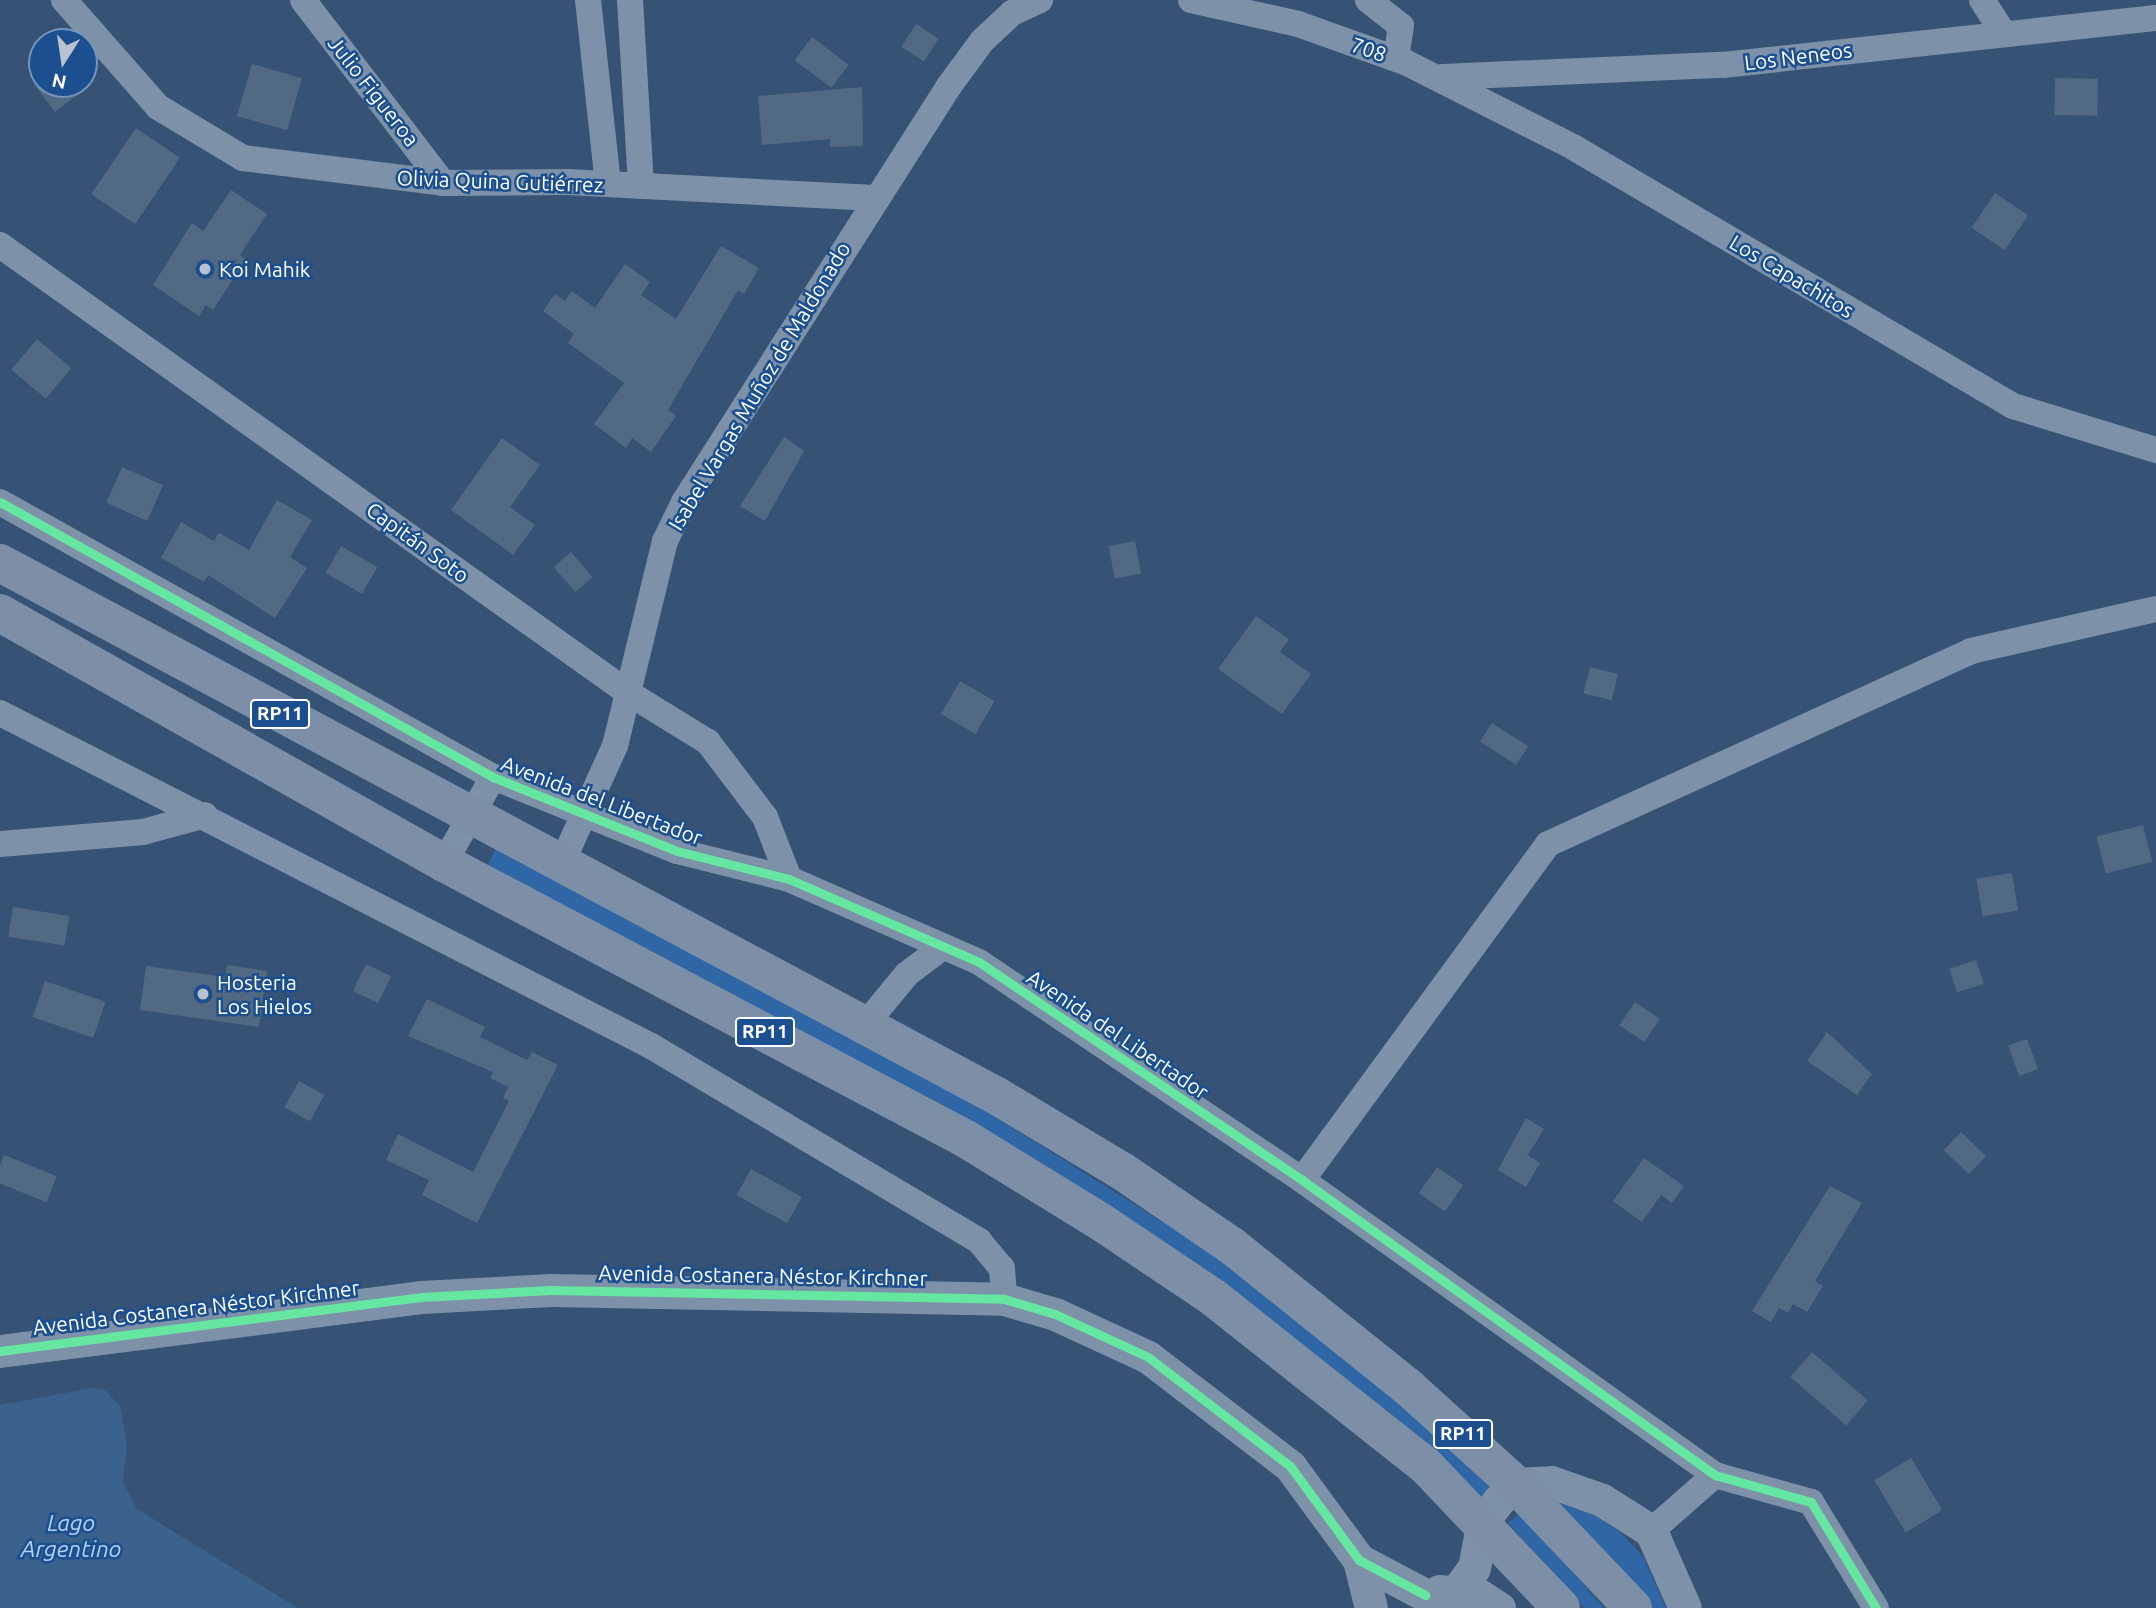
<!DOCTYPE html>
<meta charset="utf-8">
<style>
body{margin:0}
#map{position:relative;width:2156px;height:1608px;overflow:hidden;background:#365274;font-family:Ubuntu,sans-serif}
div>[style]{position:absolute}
.green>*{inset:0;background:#2f66a5}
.water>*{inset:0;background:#3b618d}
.building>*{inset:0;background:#526984;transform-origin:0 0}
.minor>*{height:26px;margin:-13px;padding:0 13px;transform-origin:13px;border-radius:13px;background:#7d92a8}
.tertiary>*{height:33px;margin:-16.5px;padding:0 16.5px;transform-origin:16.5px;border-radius:16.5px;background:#7d92a8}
.primary>*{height:38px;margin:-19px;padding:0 19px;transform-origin:19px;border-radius:19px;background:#7d8ea7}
.cycleway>*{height:9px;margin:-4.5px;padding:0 4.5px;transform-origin:4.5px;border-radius:4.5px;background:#66e7a1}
.dots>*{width:19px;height:19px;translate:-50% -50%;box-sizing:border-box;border:4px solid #1b4f8f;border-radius:50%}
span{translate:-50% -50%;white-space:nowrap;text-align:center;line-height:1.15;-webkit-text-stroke:5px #1b4f8f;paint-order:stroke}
.shield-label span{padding:2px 5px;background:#1b4f8f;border:2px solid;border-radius:5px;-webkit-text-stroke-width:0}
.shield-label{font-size:19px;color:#fff;font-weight:700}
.street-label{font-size:21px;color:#fff}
.poi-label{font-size:21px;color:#fff}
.left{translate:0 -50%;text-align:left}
.water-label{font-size:23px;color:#b5d3f5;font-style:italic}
.north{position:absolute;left:28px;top:28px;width:70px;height:70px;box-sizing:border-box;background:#1b4f8f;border:2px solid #7695bc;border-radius:50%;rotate:192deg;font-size:19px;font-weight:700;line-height:28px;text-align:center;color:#fff}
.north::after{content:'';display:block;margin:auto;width:24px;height:32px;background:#b9c2ce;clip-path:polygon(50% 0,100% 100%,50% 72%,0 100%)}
</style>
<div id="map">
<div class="green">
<div style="clip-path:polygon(497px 846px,976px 1105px,1218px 1257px,1401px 1396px,1492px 1487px,1480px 1498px,1388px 1411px,487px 866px)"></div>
<div style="clip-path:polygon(1546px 1499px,1594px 1514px,1622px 1534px,1644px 1558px,1666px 1608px,1643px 1608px)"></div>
<div style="clip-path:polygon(1520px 1513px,1604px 1608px,1584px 1608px,1508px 1523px)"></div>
</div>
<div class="water">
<div style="clip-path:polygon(92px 1388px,105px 1390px,120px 1406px,127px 1444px,123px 1482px,137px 1509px,298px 1608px,0 1608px,0 1405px)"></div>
</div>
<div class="building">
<div style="left:916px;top:24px;width:27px;height:27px;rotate:33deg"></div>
<div style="left:812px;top:37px;width:46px;height:29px;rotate:37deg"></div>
<div style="left:252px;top:64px;width:52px;height:54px;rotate:16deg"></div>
<div style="left:2055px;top:78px;width:43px;height:37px;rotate:1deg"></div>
<div style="clip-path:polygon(34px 84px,91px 84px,55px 112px)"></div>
<div style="clip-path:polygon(862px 87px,863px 146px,830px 147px,830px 139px,762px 145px,758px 96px)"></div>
<div style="left:136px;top:128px;width:53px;height:80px;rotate:34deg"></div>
<div style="clip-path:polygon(231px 190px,267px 214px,240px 255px,246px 259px,213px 310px,206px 305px,199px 316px,153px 285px,192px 223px,203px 231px)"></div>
<div style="left:1995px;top:193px;width:40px;height:42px;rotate:34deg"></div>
<div style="clip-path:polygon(721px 246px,759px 268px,744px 294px,738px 290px,668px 410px,676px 416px,651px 452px,632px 438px,626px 448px,594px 424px,624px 383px,568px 343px,574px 334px,543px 311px,555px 294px,565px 301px,572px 291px,595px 308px,625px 264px,650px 282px,641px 295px,676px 319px)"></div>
<div style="left:37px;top:339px;width:45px;height:40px;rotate:40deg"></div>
<div style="clip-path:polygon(784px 437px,804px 451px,765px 521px,740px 506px)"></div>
<div style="clip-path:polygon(502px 438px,540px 465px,510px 507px,535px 525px,513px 555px,451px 510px)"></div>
<div style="left:122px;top:467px;width:45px;height:39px;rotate:24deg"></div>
<div style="clip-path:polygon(277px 500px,312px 520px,290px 557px,307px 568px,275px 618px,208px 575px,204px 582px,161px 558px,181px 522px,214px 541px,219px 533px,249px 550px)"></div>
<div style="left:1135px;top:541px;width:33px;height:27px;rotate:79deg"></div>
<div style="left:341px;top:546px;width:42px;height:31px;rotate:30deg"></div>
<div style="left:571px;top:552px;width:33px;height:23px;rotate:49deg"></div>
<div style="clip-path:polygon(1256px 616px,1289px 639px,1280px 652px,1311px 674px,1282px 714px,1218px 669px)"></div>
<div style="left:1590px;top:667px;width:29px;height:27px;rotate:14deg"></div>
<div style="left:960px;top:681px;width:40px;height:38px;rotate:30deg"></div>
<div style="left:1492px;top:723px;width:43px;height:22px;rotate:33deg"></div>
<div style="left:2143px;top:825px;width:38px;height:48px;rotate:76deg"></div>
<div style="left:2012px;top:873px;width:38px;height:36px;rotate:81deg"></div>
<div style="left:13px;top:907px;width:57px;height:30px;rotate:9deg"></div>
<div style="left:1976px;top:960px;width:25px;height:28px;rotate:72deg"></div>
<div style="left:366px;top:964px;width:28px;height:30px;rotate:26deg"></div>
<div style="clip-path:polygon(227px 965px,267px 971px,259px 1027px,140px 1010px,146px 966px,225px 977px)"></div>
<div style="left:45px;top:981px;width:64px;height:38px;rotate:19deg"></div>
<div style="clip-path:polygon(427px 999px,485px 1027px,480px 1037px,527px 1060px,532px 1052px,558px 1065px,477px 1223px,422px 1195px,429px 1180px,386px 1160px,398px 1134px,473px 1172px,509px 1101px,503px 1098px,508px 1087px,490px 1078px,493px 1072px,408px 1036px)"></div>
<div style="left:1635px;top:1002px;width:30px;height:28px;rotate:34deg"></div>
<div style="clip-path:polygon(1827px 1032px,1872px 1074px,1857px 1095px,1807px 1061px)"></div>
<div style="left:2027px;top:1039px;width:32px;height:20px;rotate:70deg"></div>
<div style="left:299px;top:1081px;width:29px;height:30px;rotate:29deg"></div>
<div style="clip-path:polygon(1526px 1118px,1544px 1129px,1528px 1155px,1518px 1149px,1540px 1163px,1526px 1187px,1498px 1170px)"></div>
<div style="left:1961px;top:1132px;width:35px;height:25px;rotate:44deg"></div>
<div style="left:4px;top:1155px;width:57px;height:28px;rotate:22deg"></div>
<div style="clip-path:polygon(1644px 1158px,1684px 1186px,1672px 1203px,1661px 1195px,1642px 1222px,1613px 1201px)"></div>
<div style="left:1437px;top:1167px;width:32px;height:32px;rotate:35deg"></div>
<div style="left:751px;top:1169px;width:58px;height:30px;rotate:29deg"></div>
<div style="clip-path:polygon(1830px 1186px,1862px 1203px,1815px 1281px,1823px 1286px,1807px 1312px,1793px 1304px,1788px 1313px,1779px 1308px,1771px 1322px,1752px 1311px)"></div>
<div style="left:1812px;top:1352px;width:74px;height:33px;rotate:41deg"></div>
<div style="left:1911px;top:1458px;width:61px;height:43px;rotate:59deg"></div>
</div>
<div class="minor">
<div style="left:64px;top:0;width:142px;rotate:48.7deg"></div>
<div style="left:158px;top:107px;width:99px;rotate:31deg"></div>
<div style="left:243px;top:158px;width:202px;rotate:7.1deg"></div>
<div style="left:443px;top:183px;width:125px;rotate:-0.5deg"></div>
<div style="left:568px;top:182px;width:307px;rotate:3deg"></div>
<div style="left:303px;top:0;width:230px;rotate:52.6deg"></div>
<div style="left:588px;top:0;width:185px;rotate:83.8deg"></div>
<div style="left:630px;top:0;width:186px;rotate:86.6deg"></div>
<div style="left:1191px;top:0;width:110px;rotate:12.6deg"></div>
<div style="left:1298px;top:24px;width:114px;rotate:19.6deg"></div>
<div style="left:1405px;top:62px;width:188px;rotate:26.8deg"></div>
<div style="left:1573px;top:147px;width:511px;rotate:30.48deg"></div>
<div style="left:2013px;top:406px;width:150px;rotate:17.1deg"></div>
<div style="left:1368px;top:0;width:42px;rotate:38.2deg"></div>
<div style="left:1401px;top:26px;width:33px;rotate:99deg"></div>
<div style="left:1982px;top:0;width:38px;rotate:57deg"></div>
<div style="left:1443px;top:77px;width:280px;rotate:-2.5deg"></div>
<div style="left:1723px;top:65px;width:436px;rotate:-6.2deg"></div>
<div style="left:0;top:245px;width:774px;rotate:35.48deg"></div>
<div style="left:630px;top:694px;width:92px;rotate:31.6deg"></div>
<div style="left:708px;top:742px;width:94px;rotate:52.8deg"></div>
<div style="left:765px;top:817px;width:66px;rotate:68.8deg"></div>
<div style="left:0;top:502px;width:565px;rotate:29.15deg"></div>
<div style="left:493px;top:777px;width:198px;rotate:21.9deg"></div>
<div style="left:677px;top:851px;width:115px;rotate:14deg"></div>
<div style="left:789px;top:879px;width:207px;rotate:23.6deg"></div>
<div style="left:979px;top:962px;width:390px;rotate:34deg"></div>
<div style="left:1302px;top:1180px;width:508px;rotate:35.54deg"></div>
<div style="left:1715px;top:1475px;width:100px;rotate:15.7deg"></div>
<div style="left:1811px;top:1502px;width:124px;rotate:58.5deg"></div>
<div style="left:0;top:713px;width:731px;rotate:27.09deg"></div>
<div style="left:651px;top:1046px;width:382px;rotate:30.7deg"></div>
<div style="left:979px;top:1241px;width:35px;rotate:50deg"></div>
<div style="left:1002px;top:1268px;width:31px;rotate:86deg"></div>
<div style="left:0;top:844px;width:144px;rotate:-4.8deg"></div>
<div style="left:143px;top:832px;width:64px;rotate:-15.3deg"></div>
<div style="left:444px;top:863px;width:99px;rotate:-60.3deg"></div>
<div style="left:560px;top:867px;width:133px;rotate:-65.6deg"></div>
<div style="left:615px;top:746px;width:211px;rotate:-76.3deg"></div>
<div style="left:665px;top:541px;width:43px;rotate:-64deg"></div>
<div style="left:684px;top:502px;width:493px;rotate:-57.5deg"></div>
<div style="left:949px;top:86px;width:56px;rotate:-53.7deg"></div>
<div style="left:982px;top:41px;width:41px;rotate:-43deg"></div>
<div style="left:1012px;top:13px;width:31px;rotate:-25deg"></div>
<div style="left:864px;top:1026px;width:67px;rotate:-50.4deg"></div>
<div style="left:907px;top:974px;width:46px;rotate:-37.1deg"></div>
<div style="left:1302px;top:1180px;width:416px;rotate:-53.8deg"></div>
<div style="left:1548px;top:844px;width:465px;rotate:-24.5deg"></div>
<div style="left:1971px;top:651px;width:190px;rotate:-12.8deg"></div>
<div style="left:1651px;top:1531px;width:85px;rotate:-41.2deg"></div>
</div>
<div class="tertiary">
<div style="left:0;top:1351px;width:424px;rotate:-7.3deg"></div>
<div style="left:421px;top:1297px;width:130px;rotate:-3.1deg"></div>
<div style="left:551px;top:1290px;width:453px;rotate:1.1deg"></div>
<div style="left:1004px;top:1299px;width:53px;rotate:16.4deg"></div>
<div style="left:1055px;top:1314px;width:102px;rotate:24.8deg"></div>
<div style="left:1148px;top:1357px;width:179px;rotate:37.5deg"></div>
<div style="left:1290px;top:1466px;width:117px;rotate:53.7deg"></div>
<div style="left:1359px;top:1560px;width:75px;rotate:27.9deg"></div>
<div style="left:1359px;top:1560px;width:49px;rotate:76deg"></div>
<div style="left:1458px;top:1589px;width:26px;rotate:-53deg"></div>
<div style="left:1474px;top:1568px;width:48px;rotate:-79.2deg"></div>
<div style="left:1483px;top:1521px;width:26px;rotate:-53deg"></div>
<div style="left:1499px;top:1500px;width:23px;rotate:-45deg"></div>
<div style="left:1515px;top:1484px;width:36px;rotate:-3deg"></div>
<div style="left:1551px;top:1482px;width:54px;rotate:19.4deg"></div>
<div style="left:1602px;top:1500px;width:58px;rotate:32.3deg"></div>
<div style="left:1651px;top:1531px;width:84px;rotate:66.2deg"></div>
<div style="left:1439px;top:1591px;width:40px;rotate:5.7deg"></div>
<div style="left:1479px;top:1595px;width:24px;rotate:33deg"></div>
</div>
<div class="primary">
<div style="left:0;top:563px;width:1131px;rotate:28.13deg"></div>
<div style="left:997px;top:1096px;width:146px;rotate:31deg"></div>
<div style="left:1122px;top:1171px;width:133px;rotate:34.3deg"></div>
<div style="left:1232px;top:1246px;width:226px;rotate:38.7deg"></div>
<div style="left:1408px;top:1387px;width:144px;rotate:42.2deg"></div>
<div style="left:1515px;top:1484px;width:171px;rotate:46.4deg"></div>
<div style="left:0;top:613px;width:510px;rotate:29.38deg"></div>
<div style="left:444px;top:863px;width:590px;rotate:27.87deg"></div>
<div style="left:966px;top:1139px;width:158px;rotate:31.6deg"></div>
<div style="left:1101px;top:1222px;width:136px;rotate:33.9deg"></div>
<div style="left:1214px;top:1298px;width:269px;rotate:38.4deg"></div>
<div style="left:1425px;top:1465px;width:197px;rotate:46.4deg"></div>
</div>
<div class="cycleway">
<div style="left:0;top:502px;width:565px;rotate:29.15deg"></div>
<div style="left:493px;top:777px;width:198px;rotate:21.9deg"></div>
<div style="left:677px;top:851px;width:115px;rotate:14deg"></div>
<div style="left:789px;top:879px;width:207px;rotate:23.6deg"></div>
<div style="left:979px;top:962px;width:390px;rotate:34deg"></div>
<div style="left:1302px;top:1180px;width:508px;rotate:35.54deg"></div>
<div style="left:1715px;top:1475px;width:100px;rotate:15.7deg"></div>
<div style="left:1811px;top:1502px;width:124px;rotate:58.5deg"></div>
<div style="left:0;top:1351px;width:424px;rotate:-7.3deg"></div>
<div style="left:421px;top:1297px;width:130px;rotate:-3.1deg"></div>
<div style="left:551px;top:1290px;width:453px;rotate:1.1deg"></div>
<div style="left:1004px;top:1299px;width:53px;rotate:16.4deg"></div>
<div style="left:1055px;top:1314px;width:102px;rotate:24.8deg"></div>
<div style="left:1148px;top:1357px;width:179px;rotate:37.5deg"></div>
<div style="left:1290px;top:1466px;width:117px;rotate:53.7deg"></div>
<div style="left:1359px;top:1560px;width:75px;rotate:27.9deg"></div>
</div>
<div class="dots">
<div style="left:205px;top:269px;background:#b9c2ce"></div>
<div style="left:203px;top:994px;background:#b9c2ce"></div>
</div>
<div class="shield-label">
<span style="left:280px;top:714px">RP11</span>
<span style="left:765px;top:1032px">RP11</span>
<span style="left:1463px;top:1434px">RP11</span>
</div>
<div class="street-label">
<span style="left:1369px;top:49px;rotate:19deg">708</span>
<span style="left:1798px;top:56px;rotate:-7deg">Los Neneos</span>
<span style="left:374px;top:91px;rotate:52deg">Julio Figueroa</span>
<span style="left:500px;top:181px;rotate:2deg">Olivia Quina Gutiérrez</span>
<span style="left:1792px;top:276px;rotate:31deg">Los Capachitos</span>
<span style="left:759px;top:386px;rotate:-59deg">Isabel Vargas Muñoz de Maldonado</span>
<span style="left:418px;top:542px;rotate:36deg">Capitán Soto</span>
<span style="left:602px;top:800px;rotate:21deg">Avenida del Libertador</span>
<span style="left:1118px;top:1034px;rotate:34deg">Avenida del Libertador</span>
<span style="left:763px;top:1275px;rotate:1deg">Avenida Costanera Néstor Kirchner</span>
<span style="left:196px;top:1307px;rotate:-7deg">Avenida Costanera Néstor Kirchner</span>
</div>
<div class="poi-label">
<span class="left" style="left:219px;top:269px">Koi Mahik</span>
<span class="left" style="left:217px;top:994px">Hosteria<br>Los Hielos</span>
</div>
<div class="water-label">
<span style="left:71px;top:1536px">Lago<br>Argentino</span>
</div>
<div class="north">N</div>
</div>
